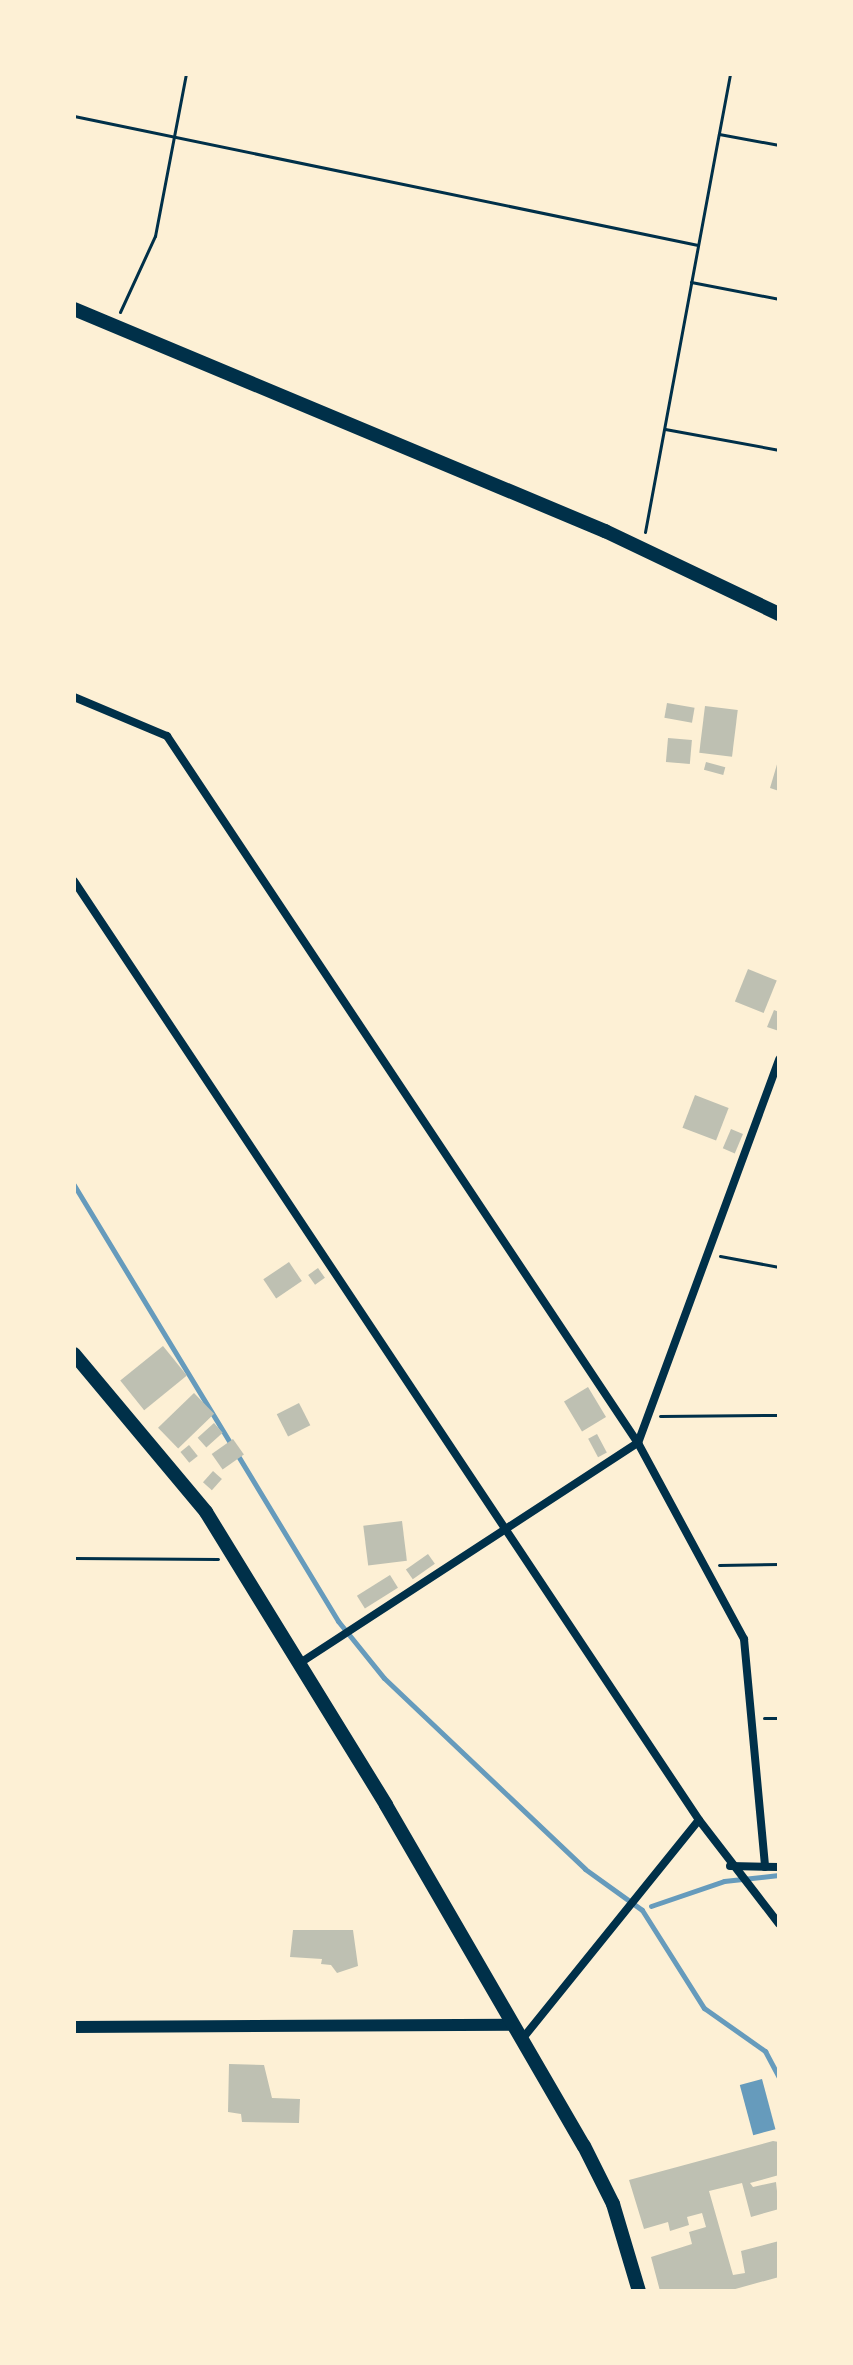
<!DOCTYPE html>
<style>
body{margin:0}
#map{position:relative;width:853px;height:2365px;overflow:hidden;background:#fdf0d5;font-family:Signika,sans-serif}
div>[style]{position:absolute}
.water>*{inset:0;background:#669bbc;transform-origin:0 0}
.stream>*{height:5px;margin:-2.5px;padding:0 2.5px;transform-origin:2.5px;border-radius:2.5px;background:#669bbc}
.building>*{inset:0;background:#bec0b2;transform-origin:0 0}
.path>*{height:3px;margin:-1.5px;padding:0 1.5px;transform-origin:1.5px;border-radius:1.5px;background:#003049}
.minor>*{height:8px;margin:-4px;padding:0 4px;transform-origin:4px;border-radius:4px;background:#003049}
.tertiary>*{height:12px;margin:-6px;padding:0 6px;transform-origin:6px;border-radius:6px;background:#003049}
.secondary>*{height:14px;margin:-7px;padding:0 7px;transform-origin:7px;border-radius:7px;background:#003049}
span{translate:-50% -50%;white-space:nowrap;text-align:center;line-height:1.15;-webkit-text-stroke:6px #fdf0d5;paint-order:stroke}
.frame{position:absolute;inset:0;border:76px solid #fdf0d5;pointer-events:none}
</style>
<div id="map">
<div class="water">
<div style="left:762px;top:2079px;width:52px;height:23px;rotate:75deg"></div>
</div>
<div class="stream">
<div style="left:74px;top:1185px;width:510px;rotate:58.8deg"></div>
<div style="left:338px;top:1621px;width:73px;rotate:51.1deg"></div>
<div style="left:384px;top:1678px;width:277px;rotate:43.5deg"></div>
<div style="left:585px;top:1869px;width:70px;rotate:35.7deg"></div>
<div style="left:642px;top:1910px;width:116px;rotate:57.7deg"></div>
<div style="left:704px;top:2008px;width:75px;rotate:35.2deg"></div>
<div style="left:765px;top:2051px;width:30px;rotate:62deg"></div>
<div style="left:651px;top:1906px;width:77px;rotate:-18.9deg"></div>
<div style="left:724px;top:1881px;width:55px;rotate:-6.2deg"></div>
</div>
<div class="building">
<div style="left:667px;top:703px;width:28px;height:15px;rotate:10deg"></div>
<div style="left:705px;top:706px;width:33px;height:47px;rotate:7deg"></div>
<div style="left:668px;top:738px;width:24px;height:24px;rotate:5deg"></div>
<div style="clip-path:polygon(778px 761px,779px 762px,779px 791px,770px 788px)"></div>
<div style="left:706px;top:762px;width:20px;height:8px;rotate:15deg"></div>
<div style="left:748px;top:969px;width:31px;height:35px;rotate:22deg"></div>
<div style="clip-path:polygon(774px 1010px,779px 1012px,779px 1031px,767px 1027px)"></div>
<div style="left:695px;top:1095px;width:36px;height:35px;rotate:21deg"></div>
<div style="left:731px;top:1129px;width:13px;height:21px;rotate:23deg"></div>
<div style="left:289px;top:1262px;width:23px;height:31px;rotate:56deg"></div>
<div style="left:318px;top:1268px;width:12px;height:12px;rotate:55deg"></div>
<div style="left:163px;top:1346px;width:38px;height:55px;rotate:51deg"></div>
<div style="left:588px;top:1387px;width:35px;height:28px;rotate:59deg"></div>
<div style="left:194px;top:1393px;width:29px;height:50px;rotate:46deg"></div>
<div style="left:299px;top:1403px;width:25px;height:25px;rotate:63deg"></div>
<div style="left:214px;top:1423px;width:13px;height:22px;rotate:48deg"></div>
<div style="left:597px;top:1434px;width:21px;height:10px;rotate:62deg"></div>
<div style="left:233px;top:1439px;width:19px;height:26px;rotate:55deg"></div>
<div style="left:189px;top:1445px;width:14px;height:11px;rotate:51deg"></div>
<div style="left:213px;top:1471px;width:12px;height:15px;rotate:42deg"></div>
<div style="left:402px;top:1521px;width:40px;height:39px;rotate:83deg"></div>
<div style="left:428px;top:1554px;width:12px;height:27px;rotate:55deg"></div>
<div style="left:390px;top:1575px;width:15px;height:39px;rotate:58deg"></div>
<div style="clip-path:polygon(293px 1930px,353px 1930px,358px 1966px,337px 1973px,331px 1965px,321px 1964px,322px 1959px,290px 1957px)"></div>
<div style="clip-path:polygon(229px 2064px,264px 2065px,272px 2098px,300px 2099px,299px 2123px,242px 2122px,241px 2114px,228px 2112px)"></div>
<div style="clip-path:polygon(773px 2141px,779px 2142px,779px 2175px,750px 2183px,753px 2187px,776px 2182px,779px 2209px,751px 2217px,742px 2183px,709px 2191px,733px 2275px,745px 2273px,741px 2251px,779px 2241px,779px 2277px,728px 2291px,660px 2291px,651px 2257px,692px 2244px,689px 2232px,706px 2227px,702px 2213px,687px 2217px,689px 2225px,670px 2231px,668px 2222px,644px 2229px,629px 2180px)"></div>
</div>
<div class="path">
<div style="left:74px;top:116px;width:637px;rotate:11.68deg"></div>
<div style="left:719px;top:133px;width:60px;rotate:-79.4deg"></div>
<div style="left:691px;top:282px;width:90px;rotate:10.9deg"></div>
<div style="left:120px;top:312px;width:84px;rotate:-65.3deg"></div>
<div style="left:155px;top:236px;width:165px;rotate:-79.2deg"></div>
<div style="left:665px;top:429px;width:116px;rotate:10.4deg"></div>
<div style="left:645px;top:532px;width:405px;rotate:-79.5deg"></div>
<div style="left:719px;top:134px;width:61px;rotate:10.4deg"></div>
<div style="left:720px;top:1256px;width:60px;rotate:10.6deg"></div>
<div style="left:660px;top:1416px;width:119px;rotate:-0.5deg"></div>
<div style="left:74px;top:1558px;width:144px;rotate:0.4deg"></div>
<div style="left:719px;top:1565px;width:60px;rotate:-1deg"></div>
<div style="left:764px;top:1718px;width:15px"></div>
</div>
<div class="minor">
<div style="left:74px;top:697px;width:101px;rotate:22.8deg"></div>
<div style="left:167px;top:736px;width:850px;rotate:56.33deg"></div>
<div style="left:638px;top:1443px;width:223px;rotate:61.6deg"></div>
<div style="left:744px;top:1639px;width:229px;rotate:84.7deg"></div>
<div style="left:74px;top:881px;width:1128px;rotate:56.35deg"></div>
<div style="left:699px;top:1820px;width:131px;rotate:52.4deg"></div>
<div style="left:300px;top:1663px;width:403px;rotate:-33.1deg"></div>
<div style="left:638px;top:1443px;width:409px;rotate:-69.8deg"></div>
<div style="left:730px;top:1866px;width:49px;rotate:1.2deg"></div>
<div style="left:523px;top:2038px;width:280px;rotate:-51.1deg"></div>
</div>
<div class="tertiary">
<div style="left:74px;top:2027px;width:438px;rotate:-0.3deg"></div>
</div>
<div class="secondary">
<div style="left:74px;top:309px;width:576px;rotate:22.69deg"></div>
<div style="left:605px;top:531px;width:193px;rotate:25.5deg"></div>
<div style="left:74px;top:1354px;width:206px;rotate:50.1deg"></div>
<div style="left:206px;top:1512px;width:344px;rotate:58.4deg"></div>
<div style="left:386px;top:1805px;width:394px;rotate:59.9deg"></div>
<div style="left:584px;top:2146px;width:65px;rotate:63.4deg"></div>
<div style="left:613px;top:2204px;width:91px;rotate:73.4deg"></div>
</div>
<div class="frame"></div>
</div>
